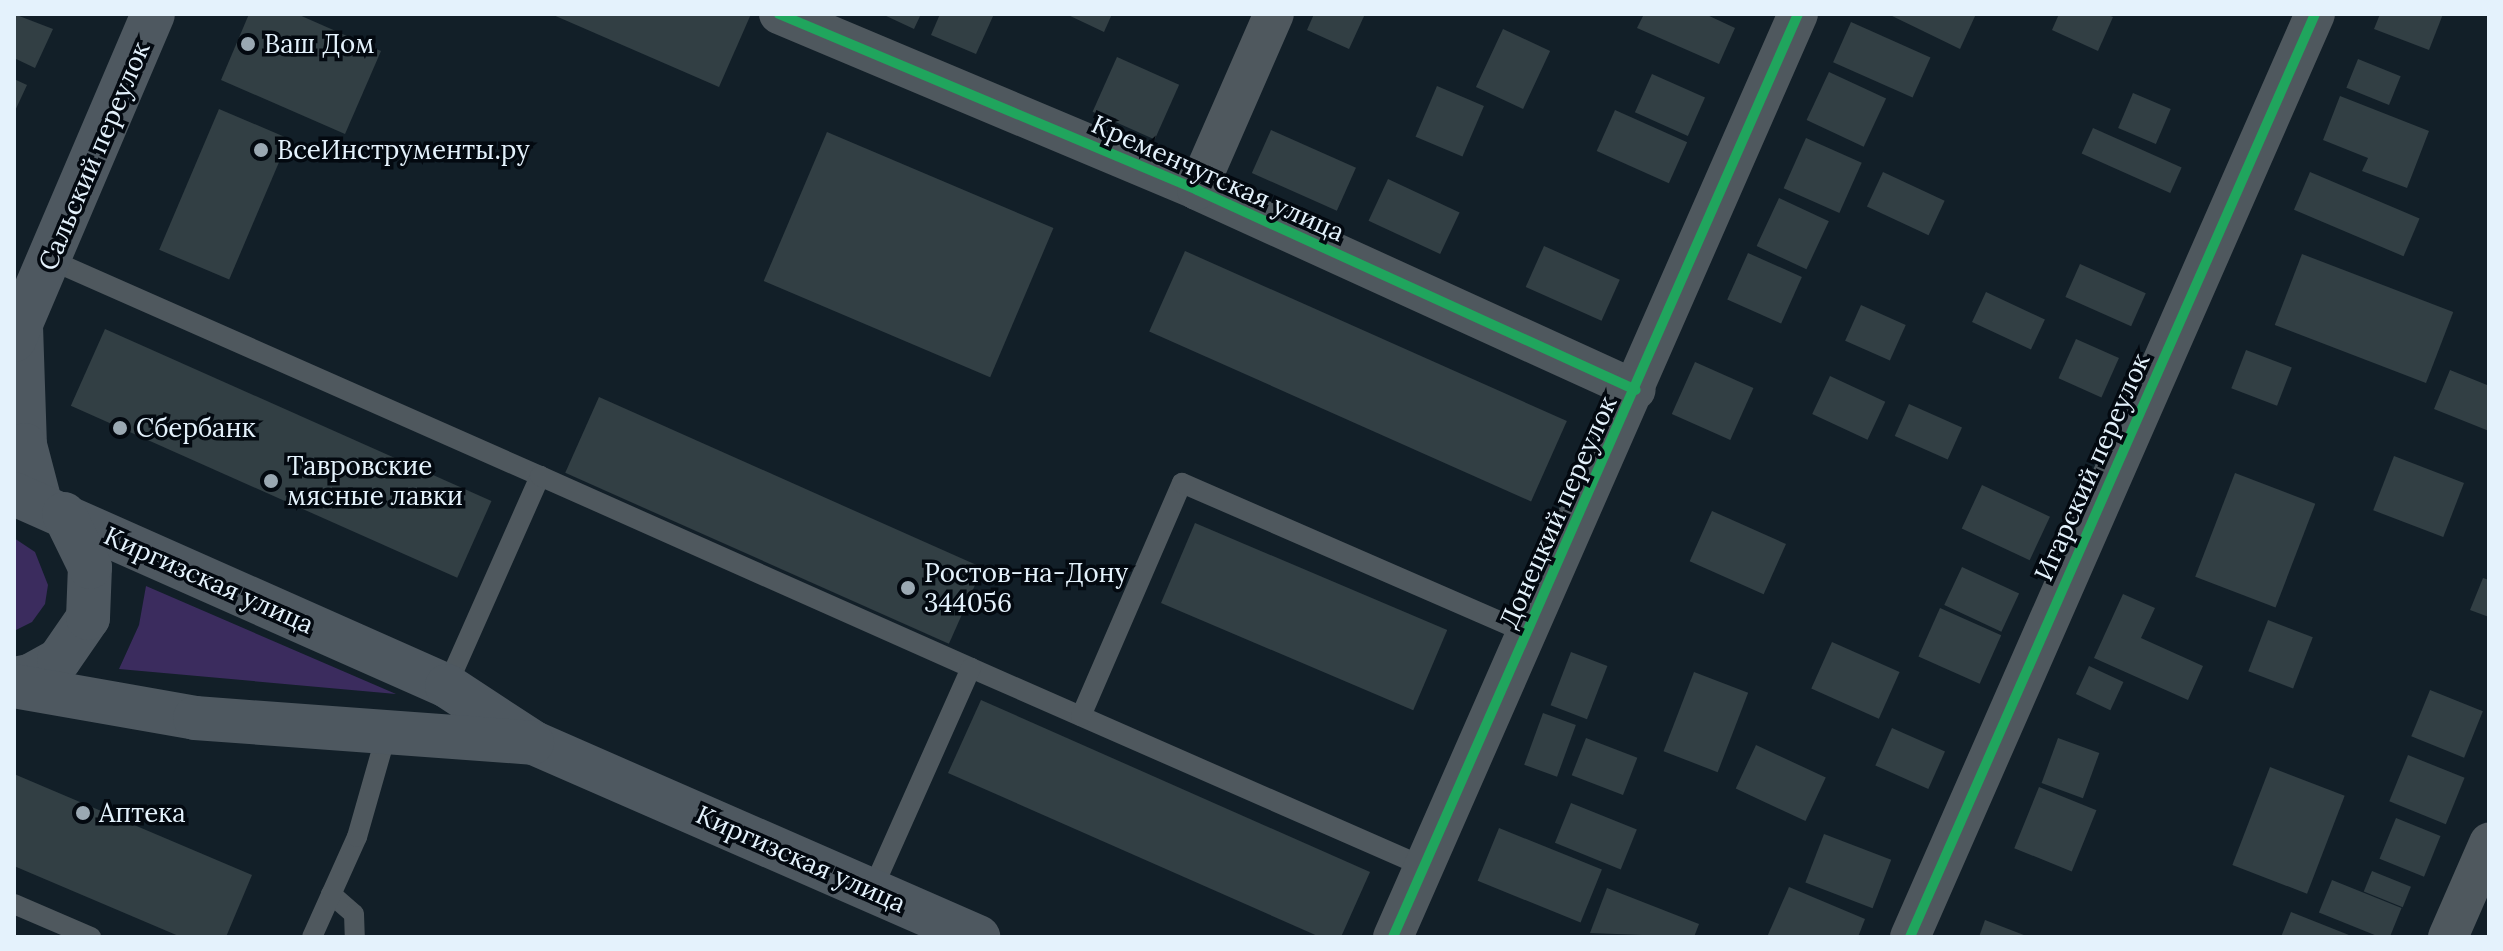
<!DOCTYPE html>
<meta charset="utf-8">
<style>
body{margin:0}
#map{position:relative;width:2503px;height:951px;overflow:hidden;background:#121f28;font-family:Lora,serif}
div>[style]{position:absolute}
.green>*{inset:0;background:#3b2c5e}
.building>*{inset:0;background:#323f44;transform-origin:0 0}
.lane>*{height:20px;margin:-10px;padding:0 10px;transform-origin:10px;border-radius:10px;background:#4f585e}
.street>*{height:40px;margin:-20px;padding:0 20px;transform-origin:20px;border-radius:20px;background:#4f585e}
.secondary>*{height:44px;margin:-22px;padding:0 22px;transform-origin:22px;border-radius:22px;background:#4e5860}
.cycleway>*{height:10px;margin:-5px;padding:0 5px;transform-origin:5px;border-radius:5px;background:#20a55d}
.dots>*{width:22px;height:22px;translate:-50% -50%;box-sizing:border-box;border:4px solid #030910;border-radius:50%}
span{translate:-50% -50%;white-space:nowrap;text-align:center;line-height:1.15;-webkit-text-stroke:7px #030910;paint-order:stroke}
.poi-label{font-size:26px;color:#e4f2fc}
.left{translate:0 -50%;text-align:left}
.street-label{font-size:26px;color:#e4f2fc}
.frame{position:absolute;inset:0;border:16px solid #e4f2fc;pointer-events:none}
</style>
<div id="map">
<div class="green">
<div style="clip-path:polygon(14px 538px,35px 552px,48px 585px,45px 604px,32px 622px,14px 631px)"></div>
<div style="clip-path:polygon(146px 586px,396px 694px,119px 669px,139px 625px)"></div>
</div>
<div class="building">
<div style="clip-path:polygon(14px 14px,53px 29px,35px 68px,14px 58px)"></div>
<div style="clip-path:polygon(249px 14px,297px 14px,381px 51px,345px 134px,221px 80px)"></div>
<div style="clip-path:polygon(551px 14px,751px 14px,719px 87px)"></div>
<div style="clip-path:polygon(882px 14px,921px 14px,914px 29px)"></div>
<div style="clip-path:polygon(940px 14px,994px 14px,976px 54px,931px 35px)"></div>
<div style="clip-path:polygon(1066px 14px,1112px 14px,1104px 32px)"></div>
<div style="clip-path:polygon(1314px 14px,1365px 14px,1349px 49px,1307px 30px)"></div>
<div style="clip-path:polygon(1644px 14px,1705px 14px,1735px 28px,1719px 64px,1637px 28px)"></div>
<div style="clip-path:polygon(1888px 14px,1976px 14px,1960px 49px)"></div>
<div style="clip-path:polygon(2059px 14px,2106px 14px,2113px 17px,2098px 51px,2052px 30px)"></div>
<div style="clip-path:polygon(2380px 14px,2443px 14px,2429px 50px,2374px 29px)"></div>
<div style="left:1851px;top:22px;width:87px;height:44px;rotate:24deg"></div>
<div style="left:1503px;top:29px;width:52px;height:64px;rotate:25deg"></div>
<div style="left:1117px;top:57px;width:68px;height:60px;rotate:24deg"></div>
<div style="left:2358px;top:59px;width:46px;height:31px;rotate:22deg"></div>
<div style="left:1829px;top:72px;width:63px;height:53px;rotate:25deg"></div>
<div style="left:1652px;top:74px;width:58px;height:42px;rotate:24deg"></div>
<div style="clip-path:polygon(14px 79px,27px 85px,14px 113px)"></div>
<div style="left:1437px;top:86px;width:51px;height:55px;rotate:23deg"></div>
<div style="left:2133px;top:93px;width:41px;height:38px;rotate:23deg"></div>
<div style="clip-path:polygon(2340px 96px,2429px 131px,2407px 188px,2362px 171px,2368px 158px,2323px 140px)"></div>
<div style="left:219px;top:109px;width:76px;height:153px;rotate:23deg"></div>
<div style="left:1615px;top:110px;width:79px;height:45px;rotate:24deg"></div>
<div style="left:2093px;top:128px;width:97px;height:28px;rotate:24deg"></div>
<div style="left:1271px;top:130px;width:93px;height:47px;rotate:24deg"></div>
<div style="left:827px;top:132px;width:246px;height:162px;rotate:23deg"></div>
<div style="left:1806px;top:138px;width:61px;height:55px;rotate:24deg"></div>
<div style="left:1883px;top:172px;width:68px;height:38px;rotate:25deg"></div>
<div style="left:2310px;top:172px;width:119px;height:41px;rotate:23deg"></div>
<div style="left:1388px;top:179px;width:79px;height:46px;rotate:25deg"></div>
<div style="left:1779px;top:198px;width:55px;height:53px;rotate:25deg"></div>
<div style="left:1544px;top:246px;width:83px;height:45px;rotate:24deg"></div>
<div style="left:1185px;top:251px;width:418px;height:88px;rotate:24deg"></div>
<div style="left:1748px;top:253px;width:59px;height:51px;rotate:24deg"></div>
<div style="left:2302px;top:254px;width:162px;height:76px;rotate:21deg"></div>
<div style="left:2080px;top:264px;width:72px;height:36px;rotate:24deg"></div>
<div style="left:1986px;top:292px;width:65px;height:33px;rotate:25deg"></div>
<div style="left:1861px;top:305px;width:49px;height:39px;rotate:24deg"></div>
<div style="left:105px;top:329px;width:423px;height:84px;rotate:24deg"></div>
<div style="left:2076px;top:339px;width:47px;height:43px;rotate:24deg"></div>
<div style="left:2246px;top:350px;width:49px;height:41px;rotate:21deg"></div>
<div style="left:1695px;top:362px;width:64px;height:57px;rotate:24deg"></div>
<div style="clip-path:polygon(2450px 370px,2487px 385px,2489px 379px,2489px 431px,2434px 409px)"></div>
<div style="left:1830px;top:376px;width:61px;height:42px;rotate:25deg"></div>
<div style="left:599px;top:397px;width:420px;height:83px;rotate:24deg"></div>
<div style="left:1909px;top:404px;width:58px;height:35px;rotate:24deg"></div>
<div style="left:2394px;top:456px;width:75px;height:58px;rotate:21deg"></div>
<div style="left:2235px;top:473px;width:86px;height:111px;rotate:21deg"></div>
<div style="left:1982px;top:485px;width:75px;height:48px;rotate:25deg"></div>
<div style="left:1712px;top:511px;width:81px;height:55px;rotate:24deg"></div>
<div style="left:1195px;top:523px;width:274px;height:87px;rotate:23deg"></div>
<div style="left:1962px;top:567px;width:63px;height:42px;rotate:25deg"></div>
<div style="clip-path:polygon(2483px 578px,2489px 580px,2489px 617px,2470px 610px)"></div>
<div style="clip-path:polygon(2123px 594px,2155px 608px,2141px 638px,2203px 666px,2188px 700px,2094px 658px)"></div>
<div style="left:1940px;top:608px;width:67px;height:53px;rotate:24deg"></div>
<div style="left:2268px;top:620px;width:48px;height:55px;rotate:21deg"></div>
<div style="left:1832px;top:642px;width:74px;height:51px;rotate:24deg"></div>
<div style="left:1571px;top:652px;width:39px;height:57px;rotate:21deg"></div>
<div style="left:2089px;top:666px;width:38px;height:31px;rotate:25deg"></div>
<div style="left:1694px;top:672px;width:58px;height:85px;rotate:21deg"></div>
<div style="left:2430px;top:690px;width:57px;height:50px;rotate:22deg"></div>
<div style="clip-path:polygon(981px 700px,1370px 872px,1341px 937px,1320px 937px,948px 773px)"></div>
<div style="left:1543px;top:713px;width:35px;height:55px;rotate:20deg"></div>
<div style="left:1892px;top:728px;width:58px;height:41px;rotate:24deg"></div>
<div style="left:1586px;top:738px;width:55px;height:40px;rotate:21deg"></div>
<div style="left:2058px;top:738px;width:44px;height:48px;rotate:20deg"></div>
<div style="left:1756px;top:745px;width:77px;height:48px;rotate:25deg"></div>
<div style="left:2408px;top:755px;width:61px;height:50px;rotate:22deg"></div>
<div style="left:2270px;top:767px;width:80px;height:105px;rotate:21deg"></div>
<div style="clip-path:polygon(14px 774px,252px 875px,226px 937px,181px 937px,14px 866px)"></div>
<div style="left:2039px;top:787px;width:62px;height:66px;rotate:22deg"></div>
<div style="left:1571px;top:803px;width:71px;height:43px;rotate:22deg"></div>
<div style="left:2396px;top:818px;width:48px;height:44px;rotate:22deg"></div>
<div style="left:1499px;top:828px;width:111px;height:57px;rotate:22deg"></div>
<div style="left:1824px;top:834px;width:72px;height:52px;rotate:21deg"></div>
<div style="left:2372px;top:871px;width:42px;height:22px;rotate:22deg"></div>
<div style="left:2332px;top:880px;width:75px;height:35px;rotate:22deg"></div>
<div style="clip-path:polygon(1789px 887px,1865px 919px,1858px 937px,1767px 937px)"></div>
<div style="clip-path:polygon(1607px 888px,1699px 924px,1694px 937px,1590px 933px)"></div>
<div style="clip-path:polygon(2291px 912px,2354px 937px,2281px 937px)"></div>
<div style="clip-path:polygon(1985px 920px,2029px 937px,1979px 937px)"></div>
</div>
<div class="lane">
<div style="left:51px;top:260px;width:535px;rotate:23.83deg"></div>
<div style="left:971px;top:668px;width:495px;rotate:23.7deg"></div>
<div style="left:447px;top:686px;width:230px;rotate:-66.1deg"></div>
<div style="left:540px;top:476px;width:472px;rotate:24deg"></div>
<div style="left:971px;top:668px;width:243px;rotate:114deg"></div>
<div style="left:1081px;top:716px;width:254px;rotate:-66.6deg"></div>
<div style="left:1182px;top:483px;width:378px;rotate:23.5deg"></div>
<div style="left:331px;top:894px;width:30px;rotate:41deg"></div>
<div style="left:354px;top:914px;width:23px;rotate:88deg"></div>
<div style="left:14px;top:904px;width:84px;rotate:23.2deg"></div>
<div style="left:312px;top:937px;width:110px;rotate:-65.8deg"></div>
<div style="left:357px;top:837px;width:109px;rotate:-74.1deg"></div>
</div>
<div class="street">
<div style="left:779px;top:14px;width:454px;rotate:22.8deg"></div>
<div style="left:1197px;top:190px;width:482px;rotate:24.5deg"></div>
<div style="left:1197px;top:190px;width:192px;rotate:-66.4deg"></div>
<div style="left:1393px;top:937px;width:1008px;rotate:-66.31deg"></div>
<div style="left:1910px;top:937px;width:1008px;rotate:-66.31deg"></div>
<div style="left:2448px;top:937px;width:103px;rotate:-66.4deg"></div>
</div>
<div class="secondary">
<div style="left:21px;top:326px;width:119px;rotate:88.1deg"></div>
<div style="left:25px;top:445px;width:59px;rotate:75.3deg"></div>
<div style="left:14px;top:340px;width:354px;rotate:-66.9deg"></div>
<div style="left:14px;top:494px;width:474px;rotate:23.9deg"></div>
<div style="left:447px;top:686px;width:104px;rotate:33.2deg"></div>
<div style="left:534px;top:743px;width:485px;rotate:23.6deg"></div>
<div style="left:14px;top:679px;width:16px;rotate:-11deg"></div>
<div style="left:30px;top:676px;width:33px;rotate:-29deg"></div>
<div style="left:59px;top:660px;width:51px;rotate:-55.4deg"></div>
<div style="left:88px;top:618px;width:51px;rotate:-87.8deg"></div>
<div style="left:90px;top:567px;width:59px;rotate:-116.1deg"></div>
<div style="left:14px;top:686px;width:184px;rotate:10deg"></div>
<div style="left:195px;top:718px;width:338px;rotate:4.2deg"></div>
</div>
<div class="cycleway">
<div style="left:779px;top:14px;width:454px;rotate:22.8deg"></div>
<div style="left:1197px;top:190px;width:482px;rotate:24.5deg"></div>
<div style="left:1393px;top:937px;width:1008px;rotate:-66.31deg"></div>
<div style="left:1910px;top:937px;width:1008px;rotate:-66.31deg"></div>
</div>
<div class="dots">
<div style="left:248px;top:44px;background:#9aa8b2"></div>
<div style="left:261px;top:150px;background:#9aa8b2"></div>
<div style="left:120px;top:428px;background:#9aa8b2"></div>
<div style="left:271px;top:481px;background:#9aa8b2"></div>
<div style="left:908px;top:588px;background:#9aa8b2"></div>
<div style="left:83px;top:813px;background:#9aa8b2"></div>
</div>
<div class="poi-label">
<span class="left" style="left:264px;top:44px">Ваш Дом</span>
<span class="left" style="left:277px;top:150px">ВсеИнструменты.ру</span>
<span class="left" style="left:136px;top:428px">Сбербанк</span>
<span class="left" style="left:287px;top:481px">Тавровские<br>мясные лавки</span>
<span class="left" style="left:924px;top:588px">Ростов-на-Дону<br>344056</span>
<span class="left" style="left:99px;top:813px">Аптека</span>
</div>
<div class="street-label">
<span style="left:94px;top:156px;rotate:-67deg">Сальский переулок</span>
<span style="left:1218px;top:178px;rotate:24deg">Кременчугская улица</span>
<span style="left:2092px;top:467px;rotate:-66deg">Игарский переулок</span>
<span style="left:1558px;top:512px;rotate:-66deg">Донецкий переулок</span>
<span style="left:209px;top:580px;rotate:24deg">Киргизская улица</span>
<span style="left:801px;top:859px;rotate:24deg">Киргизская улица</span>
</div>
<div class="frame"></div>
</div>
